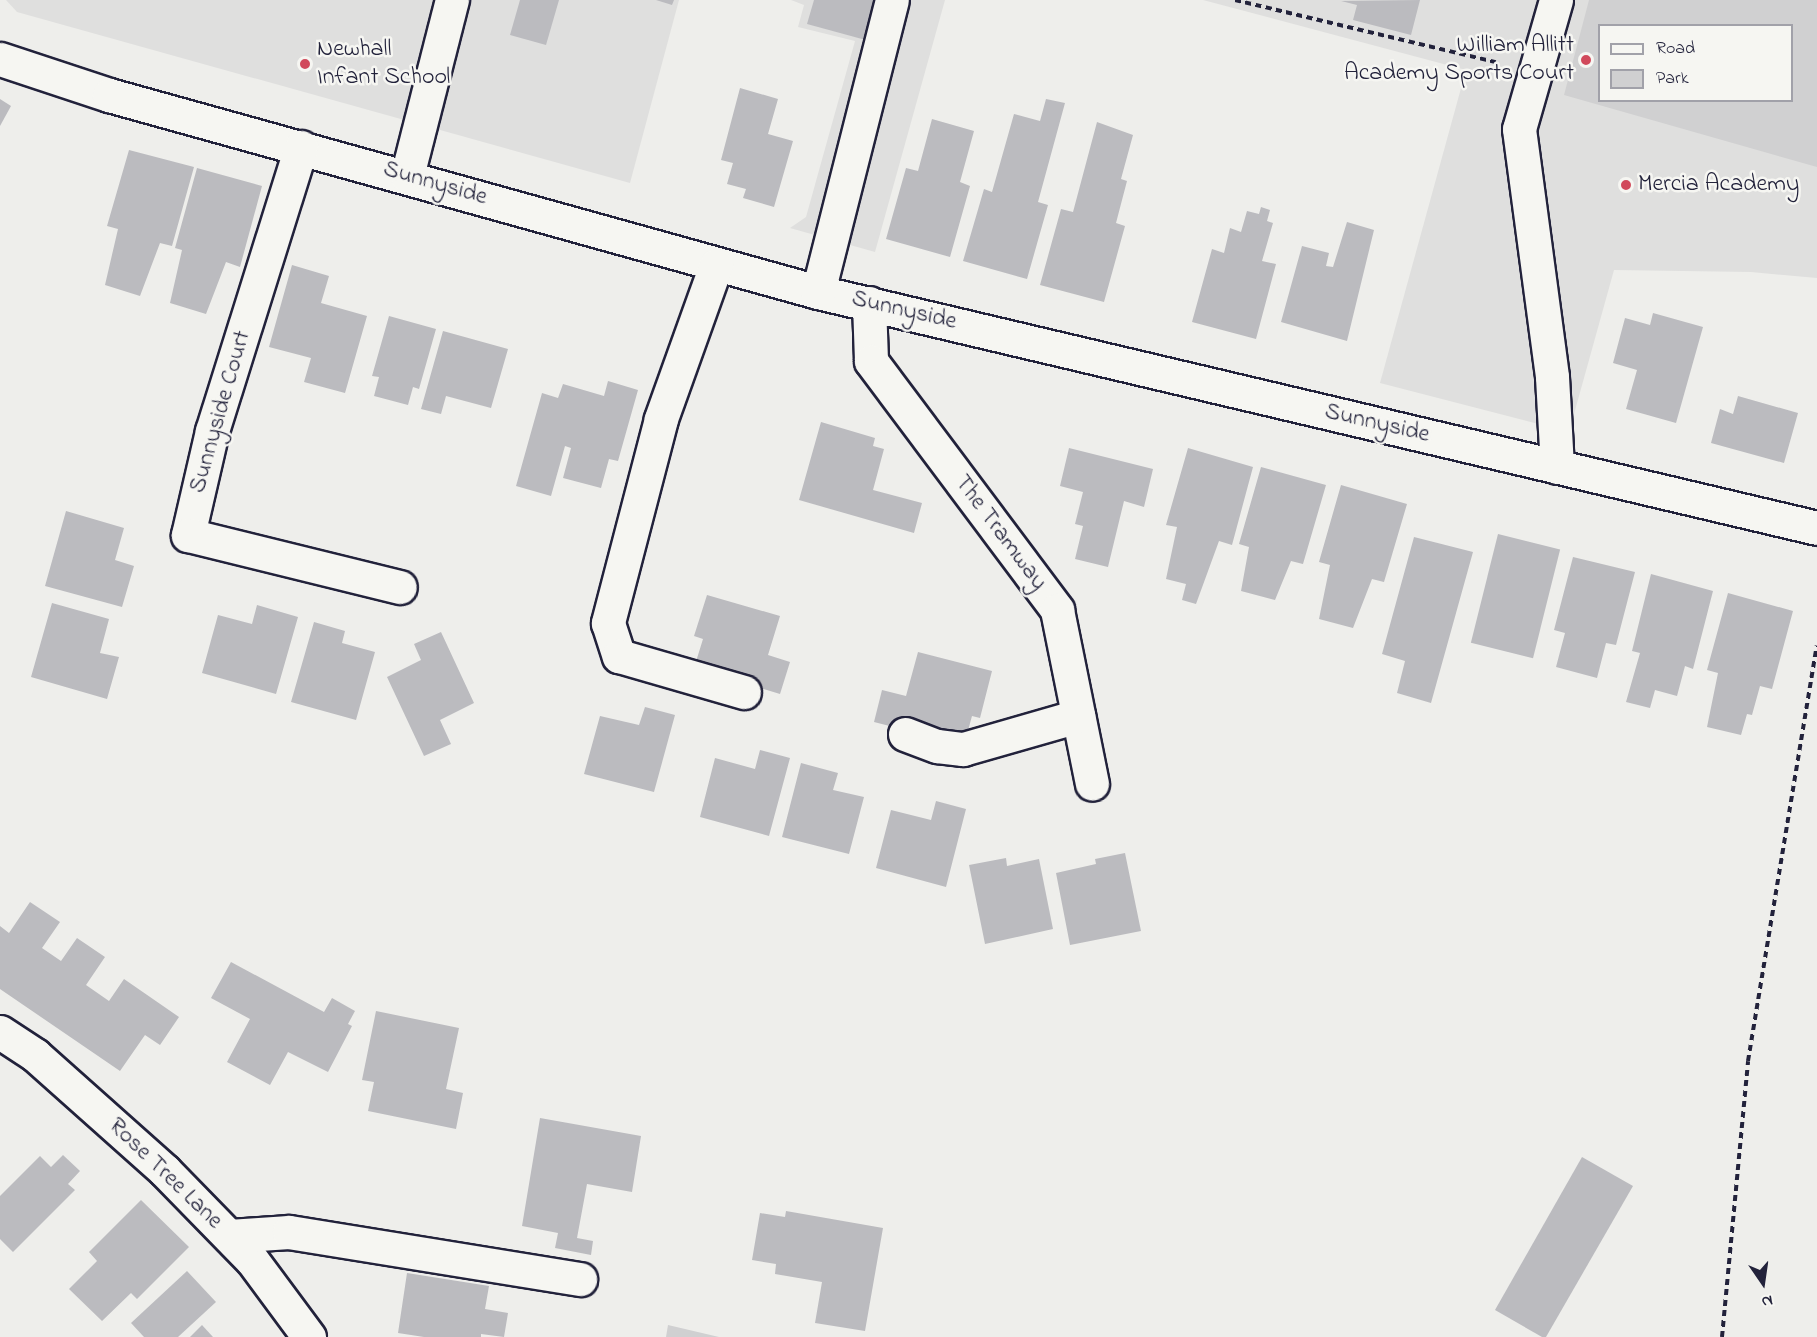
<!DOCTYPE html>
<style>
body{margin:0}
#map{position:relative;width:1817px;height:1337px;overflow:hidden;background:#eeeeeb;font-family:"Indie Flower",sans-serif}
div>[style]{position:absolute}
.built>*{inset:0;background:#dfdfde}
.green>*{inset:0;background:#d0d0d1}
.building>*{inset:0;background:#bbbbbf;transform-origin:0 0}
.path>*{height:4px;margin-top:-2px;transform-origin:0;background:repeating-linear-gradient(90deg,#22223b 0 6px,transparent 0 10.5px)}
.roads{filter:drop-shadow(2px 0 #22223b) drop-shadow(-2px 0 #22223b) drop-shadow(0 2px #22223b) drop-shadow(0 -2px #22223b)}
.minor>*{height:33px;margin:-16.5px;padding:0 16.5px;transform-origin:16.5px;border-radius:16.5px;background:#f6f6f2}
.dots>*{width:16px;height:16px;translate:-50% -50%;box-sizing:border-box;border:3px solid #f6f6f2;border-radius:50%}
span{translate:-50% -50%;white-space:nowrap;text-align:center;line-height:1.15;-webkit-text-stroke:5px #f6f6f2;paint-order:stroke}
.poi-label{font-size:24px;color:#22223b}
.right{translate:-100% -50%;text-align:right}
.left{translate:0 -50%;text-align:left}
.street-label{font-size:24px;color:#22223b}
.legend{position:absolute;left:1598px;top:24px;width:195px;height:78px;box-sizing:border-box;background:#f6f6f2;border:2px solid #a1a1a9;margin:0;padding:8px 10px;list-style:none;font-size:18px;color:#22223b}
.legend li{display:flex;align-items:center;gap:12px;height:30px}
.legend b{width:30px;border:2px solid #a1a1a9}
.north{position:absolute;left:1733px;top:1253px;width:60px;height:60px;-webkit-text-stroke:4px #f6f6f2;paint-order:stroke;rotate:167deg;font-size:16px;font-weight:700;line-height:24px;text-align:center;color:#22223b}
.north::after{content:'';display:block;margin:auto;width:21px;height:27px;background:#22223b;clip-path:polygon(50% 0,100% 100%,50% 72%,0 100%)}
</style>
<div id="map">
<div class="built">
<div style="clip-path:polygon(6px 0,679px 0,630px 183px,17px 12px)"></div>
<div style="clip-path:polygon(791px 0,945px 0,875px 252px,790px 228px,806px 217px,855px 41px,798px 27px,804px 5px)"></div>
<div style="clip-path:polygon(evenodd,1203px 0,1817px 0,1817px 278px,1751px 272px,1614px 270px,1569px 432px,1380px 383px,1466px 70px,1203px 0,1600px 26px,1792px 26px,1792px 100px,1600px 100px,1600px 26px)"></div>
</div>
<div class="green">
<div style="clip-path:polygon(evenodd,1589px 0,1817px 0,1817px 167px,1564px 95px,1589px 0,1600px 26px,1792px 26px,1792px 100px,1600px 100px,1600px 26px)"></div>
<div style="clip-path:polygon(668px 1325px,719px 1337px,666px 1337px)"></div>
</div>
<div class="building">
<div style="clip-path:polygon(520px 0,559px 0,546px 45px,510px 35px)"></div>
<div style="clip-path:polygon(656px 0,674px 0,672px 5px)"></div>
<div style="clip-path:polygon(814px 0,885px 0,873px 42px,807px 24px)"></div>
<div style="clip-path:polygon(1420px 0,1411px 35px,1353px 20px,1357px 5px,1341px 1px)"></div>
<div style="clip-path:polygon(740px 88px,778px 99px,768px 134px,793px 141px,774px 207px,743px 198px,746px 189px,727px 184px,733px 163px,721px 160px)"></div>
<div style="clip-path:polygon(0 99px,11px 106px,0 126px)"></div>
<div style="clip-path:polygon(1046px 99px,1065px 103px,1038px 202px,1048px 205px,1027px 279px,963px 261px,984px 189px,992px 192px,1014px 114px,1040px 121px)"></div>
<div style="clip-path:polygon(932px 119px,974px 131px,960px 182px,970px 186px,950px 257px,886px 239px,906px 168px,918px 171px)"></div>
<div style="clip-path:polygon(1097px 122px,1133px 135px,1121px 179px,1127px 181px,1116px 223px,1125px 226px,1104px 302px,1040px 285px,1061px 209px,1073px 212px)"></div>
<div style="clip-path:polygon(129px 150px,194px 167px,172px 246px,160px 243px,140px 296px,105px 285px,118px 229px,107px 226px)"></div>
<div style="clip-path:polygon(197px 168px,262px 186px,240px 267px,226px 262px,206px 314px,170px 303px,182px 250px,175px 248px)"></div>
<div style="clip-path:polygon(1261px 207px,1270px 210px,1267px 221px,1273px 223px,1262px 261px,1276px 264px,1256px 339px,1192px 322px,1212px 249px,1224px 253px,1230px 228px,1241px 232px,1247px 211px,1259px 214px)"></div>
<div style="clip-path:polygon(1347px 222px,1374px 230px,1347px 341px,1281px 322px,1302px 246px,1329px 253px,1326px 266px,1333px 267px)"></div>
<div style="clip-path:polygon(292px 265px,329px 276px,321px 303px,367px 316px,345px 393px,304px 382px,311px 358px,269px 347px)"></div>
<div style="clip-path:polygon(1653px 313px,1703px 327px,1676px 423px,1626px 409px,1637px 370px,1613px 363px,1625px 318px,1650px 325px)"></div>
<div style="clip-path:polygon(389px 316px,436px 329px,419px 389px,413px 387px,408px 405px,374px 396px,379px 377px,372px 376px)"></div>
<div style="clip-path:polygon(443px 331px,508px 349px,491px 408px,446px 396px,441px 414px,421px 409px)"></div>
<div style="clip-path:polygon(608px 381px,638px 390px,618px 461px,609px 459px,601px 488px,563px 478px,571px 448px,565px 446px,551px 496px,516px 486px,542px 393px,558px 398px,563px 384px,604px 396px)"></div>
<div style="clip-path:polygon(1738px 396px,1798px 413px,1784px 463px,1711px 443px,1720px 409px,1733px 414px)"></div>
<div style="clip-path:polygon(821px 422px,875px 438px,873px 446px,884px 449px,873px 490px,922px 503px,914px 533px,799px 500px)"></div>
<div style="clip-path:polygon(1069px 448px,1153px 469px,1144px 507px,1124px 501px,1108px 567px,1075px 559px,1083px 526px,1075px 524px,1083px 492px,1060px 486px)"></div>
<div style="clip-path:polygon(1188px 448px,1253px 467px,1232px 545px,1219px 541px,1196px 604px,1182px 600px,1186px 584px,1166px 579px,1177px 527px,1166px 525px)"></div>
<div style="clip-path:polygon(1261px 467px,1326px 485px,1303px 564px,1291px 561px,1275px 600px,1241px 591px,1249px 547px,1239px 544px)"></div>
<div style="clip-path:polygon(1341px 485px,1407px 504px,1384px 582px,1372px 579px,1353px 628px,1319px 619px,1330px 565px,1319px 562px)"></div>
<div style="clip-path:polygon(66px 511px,124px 528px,115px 560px,134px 566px,122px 607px,45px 586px)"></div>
<div style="left:1498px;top:534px;width:64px;height:112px;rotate:14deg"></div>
<div style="clip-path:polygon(1414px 537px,1473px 552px,1431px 703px,1397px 693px,1405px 661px,1382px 654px)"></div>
<div style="clip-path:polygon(1573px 557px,1635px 572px,1616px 645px,1606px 643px,1597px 678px,1556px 667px,1565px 633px,1554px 630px)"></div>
<div style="clip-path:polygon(1651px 574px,1713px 591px,1693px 669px,1685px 666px,1677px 696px,1655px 690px,1650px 708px,1626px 702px,1640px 653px,1632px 651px)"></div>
<div style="clip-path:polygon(1728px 593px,1793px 611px,1772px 689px,1760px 686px,1752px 715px,1747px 714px,1741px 735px,1707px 727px,1718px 673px,1707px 670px)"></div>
<div style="clip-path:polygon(707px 595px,780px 616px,768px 655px,790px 662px,780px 694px,694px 668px,703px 639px,694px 636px)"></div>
<div style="clip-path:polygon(52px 603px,109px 619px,100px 653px,119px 657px,107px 699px,31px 677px)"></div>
<div style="clip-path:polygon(257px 605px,298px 617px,276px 694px,202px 673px,218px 615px,252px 624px)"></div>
<div style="clip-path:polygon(314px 622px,345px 631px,342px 643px,375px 652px,356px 720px,291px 702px)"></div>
<div style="clip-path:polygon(441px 632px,474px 703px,440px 720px,451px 744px,424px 756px,387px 677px,421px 660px,414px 644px)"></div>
<div style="clip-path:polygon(918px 652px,992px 671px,980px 718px,972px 716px,964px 745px,874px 722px,882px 690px,906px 696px)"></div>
<div style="clip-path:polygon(645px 707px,675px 715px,654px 792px,584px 774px,600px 716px,639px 725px)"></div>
<div style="clip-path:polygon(760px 750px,790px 758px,769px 836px,700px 817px,715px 758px,755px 769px)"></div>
<div style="clip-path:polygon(801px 763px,838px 773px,833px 790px,864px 797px,849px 854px,782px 837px)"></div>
<div style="clip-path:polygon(936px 801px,966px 809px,946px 887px,876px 868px,891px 810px,931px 820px)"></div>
<div style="clip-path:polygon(1125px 853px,1141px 931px,1070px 945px,1056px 873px,1096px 864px,1095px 859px)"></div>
<div style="clip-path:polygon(1006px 858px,1007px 866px,1039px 859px,1053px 929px,985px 944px,969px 865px)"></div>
<div style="clip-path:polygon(30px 902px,60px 922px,42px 948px,61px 961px,77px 938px,105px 957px,86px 985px,109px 1001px,124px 979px,179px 1017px,160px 1045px,145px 1035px,120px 1071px,0 989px,0 926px,9px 933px)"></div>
<div style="clip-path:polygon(231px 962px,324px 1012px,332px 998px,355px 1011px,348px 1024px,352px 1026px,328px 1072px,288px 1052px,270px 1085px,227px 1062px,250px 1019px,211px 998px)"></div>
<div style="clip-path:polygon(376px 1011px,459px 1028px,446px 1089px,463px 1093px,456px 1129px,368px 1111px,374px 1082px,362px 1080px)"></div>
<div style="clip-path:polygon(540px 1118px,641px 1136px,632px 1192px,587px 1184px,577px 1238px,593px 1241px,591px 1255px,555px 1248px,558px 1233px,522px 1226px)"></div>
<div style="clip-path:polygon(63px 1155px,80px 1171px,68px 1184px,75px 1190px,13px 1252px,0 1239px,0 1196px,40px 1156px,51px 1167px)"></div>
<div style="clip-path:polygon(1582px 1157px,1633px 1186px,1546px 1337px,1542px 1337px,1495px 1310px)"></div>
<div style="clip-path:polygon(141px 1200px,189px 1247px,137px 1299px,131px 1293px,102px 1321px,69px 1289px,97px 1261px,89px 1252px)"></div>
<div style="clip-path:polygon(786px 1211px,883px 1228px,865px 1331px,815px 1323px,822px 1282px,775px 1274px,776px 1264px,752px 1260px,760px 1213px,785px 1217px)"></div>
<div style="clip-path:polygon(187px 1271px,216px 1302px,178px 1337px,144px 1337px,131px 1323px)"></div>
<div style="clip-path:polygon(407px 1273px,489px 1286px,485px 1309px,508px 1313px,504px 1337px,481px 1334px,481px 1337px,424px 1337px,398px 1333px)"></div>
<div style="clip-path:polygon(202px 1325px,213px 1337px,190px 1337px)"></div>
</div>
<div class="path">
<div style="left:1235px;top:0;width:268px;rotate:13.4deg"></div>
<div style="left:1722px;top:1337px;width:277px;rotate:-84.6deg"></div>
<div style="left:1748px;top:1061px;width:421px;rotate:-80.6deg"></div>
</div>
<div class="roads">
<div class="minor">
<div style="left:1556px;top:0;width:134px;rotate:106deg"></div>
<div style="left:1519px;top:129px;width:250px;rotate:82.4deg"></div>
<div style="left:1552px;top:377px;width:90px;rotate:86.8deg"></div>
<div style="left:0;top:59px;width:115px;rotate:18.3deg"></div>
<div style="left:109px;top:95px;width:736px;rotate:15.53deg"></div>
<div style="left:818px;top:292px;width:1026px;rotate:13.29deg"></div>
<div style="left:301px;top:147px;width:298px;rotate:107.4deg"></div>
<div style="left:212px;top:431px;width:107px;rotate:103deg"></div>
<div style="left:188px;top:535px;width:218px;rotate:13.8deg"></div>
<div style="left:407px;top:176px;width:182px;rotate:-75.7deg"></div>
<div style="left:716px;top:265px;width:164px;rotate:109.7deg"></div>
<div style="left:661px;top:419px;width:211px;rotate:104.6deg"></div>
<div style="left:608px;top:623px;width:35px;rotate:72deg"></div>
<div style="left:619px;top:656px;width:130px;rotate:16.1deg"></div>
<div style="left:818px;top:292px;width:301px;rotate:-75.8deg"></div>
<div style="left:869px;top:303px;width:58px;rotate:88deg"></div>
<div style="left:871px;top:361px;width:311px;rotate:53.2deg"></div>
<div style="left:1057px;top:610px;width:177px;rotate:78.6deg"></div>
<div style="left:905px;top:734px;width:34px;rotate:21deg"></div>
<div style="left:937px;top:746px;width:26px;rotate:7deg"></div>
<div style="left:963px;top:749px;width:120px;rotate:-16deg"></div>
<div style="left:0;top:1032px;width:42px;rotate:33.3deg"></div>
<div style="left:35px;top:1055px;width:174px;rotate:41.7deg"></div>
<div style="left:165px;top:1171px;width:124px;rotate:45.7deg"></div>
<div style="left:252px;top:1260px;width:96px;rotate:53.5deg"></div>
<div style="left:229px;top:1236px;width:60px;rotate:-3.8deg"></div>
<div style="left:289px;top:1232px;width:295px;rotate:9.2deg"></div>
</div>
</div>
<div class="dots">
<div style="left:1586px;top:60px;background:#d1495b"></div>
<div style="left:305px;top:64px;background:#d1495b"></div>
<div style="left:1626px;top:185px;background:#d1495b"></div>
</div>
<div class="poi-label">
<span class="right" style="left:1574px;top:60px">William Allitt<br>Academy Sports Court</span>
<span class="left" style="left:317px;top:64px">Newhall<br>Infant School</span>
<span class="left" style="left:1638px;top:185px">Mercia Academy</span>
</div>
<div class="street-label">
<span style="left:435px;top:184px;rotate:16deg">Sunnyside</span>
<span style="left:904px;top:311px;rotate:13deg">Sunnyside</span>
<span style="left:221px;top:412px;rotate:-74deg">Sunnyside Court</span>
<span style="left:1377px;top:424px;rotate:13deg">Sunnyside</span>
<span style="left:1000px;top:533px;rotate:53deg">The Tramway</span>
<span style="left:165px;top:1174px;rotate:44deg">Rose Tree Lane</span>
</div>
<ul class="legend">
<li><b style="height:8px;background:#f6f6f2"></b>Road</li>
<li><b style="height:16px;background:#d0d0d1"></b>Park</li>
</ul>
<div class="north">N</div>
</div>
